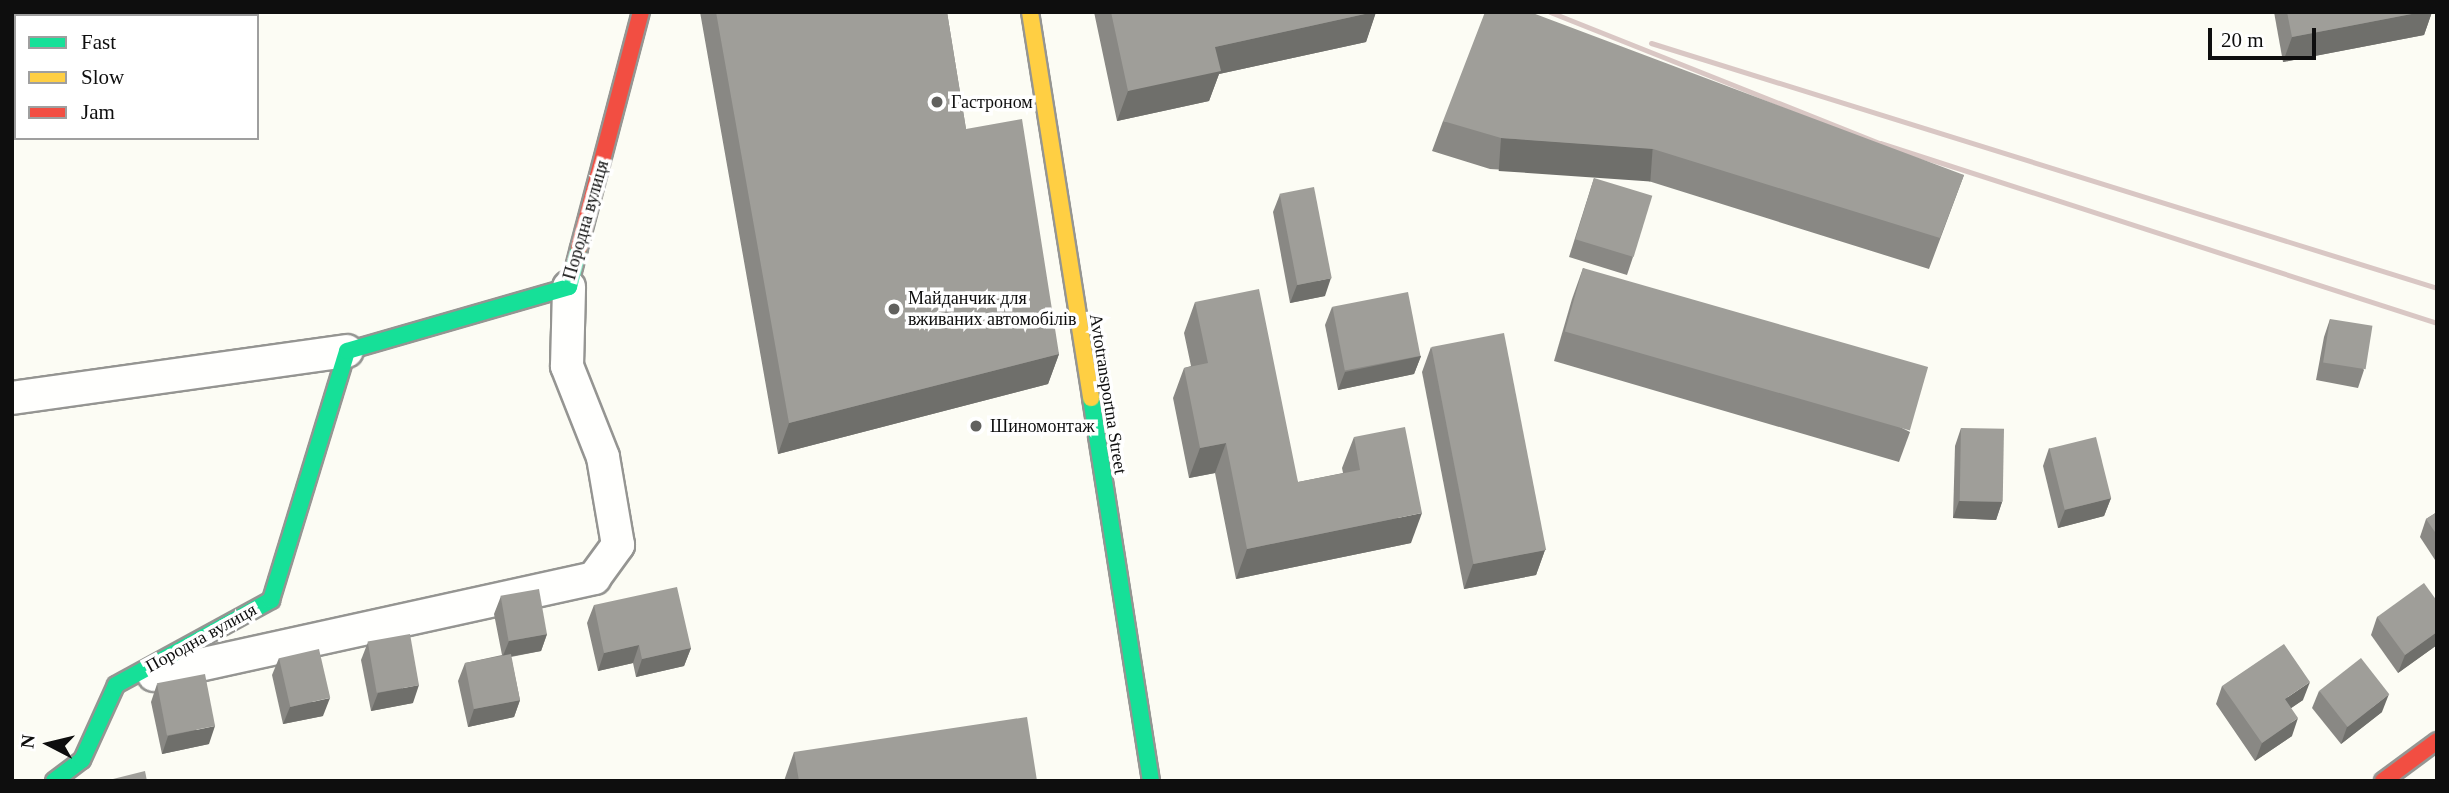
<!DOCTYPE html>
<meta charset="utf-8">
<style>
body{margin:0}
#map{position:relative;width:2449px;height:793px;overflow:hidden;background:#fcfcf4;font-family:"Times New Roman",serif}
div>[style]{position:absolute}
.roads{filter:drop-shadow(2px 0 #959592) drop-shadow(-2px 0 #959592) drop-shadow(0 2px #959592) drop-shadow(0 -2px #959592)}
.street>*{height:32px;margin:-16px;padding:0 16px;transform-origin:16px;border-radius:16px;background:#fffffd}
.fast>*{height:16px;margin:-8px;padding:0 8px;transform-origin:8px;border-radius:8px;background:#16e098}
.slow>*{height:16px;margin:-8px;padding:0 8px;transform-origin:8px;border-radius:8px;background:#ffcf43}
.jam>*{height:16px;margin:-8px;padding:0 8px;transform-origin:8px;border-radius:8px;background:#f24e42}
.rail>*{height:5px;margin:-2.5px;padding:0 2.5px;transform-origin:2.5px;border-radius:2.5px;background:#d9c7c4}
.wall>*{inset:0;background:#898884}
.shaded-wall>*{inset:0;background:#6f6f6b;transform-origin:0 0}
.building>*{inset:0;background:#9f9e99;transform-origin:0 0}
.dots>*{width:19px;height:19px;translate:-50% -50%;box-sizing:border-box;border:4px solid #fff;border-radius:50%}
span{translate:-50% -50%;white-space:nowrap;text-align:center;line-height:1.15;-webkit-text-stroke:7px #fff;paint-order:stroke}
.poi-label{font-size:18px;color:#0e0e0e}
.left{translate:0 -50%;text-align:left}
.street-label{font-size:18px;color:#0e0e0e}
.frame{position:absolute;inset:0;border:14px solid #0e0e0e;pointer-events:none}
.legend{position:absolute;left:14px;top:14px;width:245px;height:126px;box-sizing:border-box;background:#fff;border:2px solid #9f9f9f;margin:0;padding:9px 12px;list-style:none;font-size:21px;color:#0e0e0e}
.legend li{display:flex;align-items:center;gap:14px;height:35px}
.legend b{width:35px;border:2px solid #9f9f9f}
.north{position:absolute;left:14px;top:709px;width:70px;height:70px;-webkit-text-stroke:5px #fff;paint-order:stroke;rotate:277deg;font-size:19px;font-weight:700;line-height:28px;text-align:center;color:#0e0e0e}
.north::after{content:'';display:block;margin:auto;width:24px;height:32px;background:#0e0e0e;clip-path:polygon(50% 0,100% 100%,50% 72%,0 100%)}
.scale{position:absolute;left:2208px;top:28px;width:108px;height:32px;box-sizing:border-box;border:4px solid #0e0e0e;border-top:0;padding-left:9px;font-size:21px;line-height:24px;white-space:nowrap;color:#0e0e0e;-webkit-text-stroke:5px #fff;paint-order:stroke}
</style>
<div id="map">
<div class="roads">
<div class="street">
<div style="left:12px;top:398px;width:338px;rotate:-8deg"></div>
<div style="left:154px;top:675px;width:451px;rotate:-12.4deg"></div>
<div style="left:594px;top:578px;width:41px;rotate:-54deg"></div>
<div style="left:618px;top:545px;width:89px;rotate:-99.7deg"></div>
<div style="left:603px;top:457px;width:98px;rotate:-111.6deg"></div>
<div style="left:567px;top:366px;width:79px;rotate:-88.5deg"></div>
</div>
<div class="fast">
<div style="left:1091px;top:398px;width:388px;rotate:81.1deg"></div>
<div style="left:54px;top:781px;width:35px;rotate:-37deg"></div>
<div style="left:82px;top:760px;width:82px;rotate:-65.6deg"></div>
<div style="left:116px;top:685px;width:177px;rotate:-28.7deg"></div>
<div style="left:271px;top:600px;width:260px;rotate:-73deg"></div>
<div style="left:347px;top:351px;width:231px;rotate:-16.1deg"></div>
<div style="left:569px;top:287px;width:40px;rotate:-75.6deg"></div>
</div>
<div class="slow">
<div style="left:1030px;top:12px;width:391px;rotate:81deg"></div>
</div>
<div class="jam">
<div style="left:579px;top:248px;width:244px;rotate:-75.3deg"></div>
<div style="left:2383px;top:781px;width:67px;rotate:-36.5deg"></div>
</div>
</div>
<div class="rail">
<div style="left:1550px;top:12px;width:355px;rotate:21.7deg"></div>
<div style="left:1880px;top:143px;width:585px;rotate:17.91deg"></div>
<div style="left:1651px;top:43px;width:823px;rotate:17.31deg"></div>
</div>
<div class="wall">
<div style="clip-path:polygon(700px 12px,947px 12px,966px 129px,1059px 354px,1048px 384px,778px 454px)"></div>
<div style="clip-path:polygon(1094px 12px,1376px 12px,1366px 42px,1219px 74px,1209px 101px,1117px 121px)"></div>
<div style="clip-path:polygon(2274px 12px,2432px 12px,2424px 35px,2283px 62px)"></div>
<div style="clip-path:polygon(1443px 121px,1964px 175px,1929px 269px,1642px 179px,1490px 169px,1432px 151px)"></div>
<div style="clip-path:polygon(1594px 178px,1633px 257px,1627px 275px,1569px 257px)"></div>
<div style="clip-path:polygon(1280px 194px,1325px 296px,1290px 303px,1273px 212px)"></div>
<div style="clip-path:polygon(1583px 268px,1910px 432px,1899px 462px,1554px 361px,1572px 299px)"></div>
<div style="clip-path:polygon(1195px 302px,1298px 482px,1343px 473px,1342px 468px,1354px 437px,1411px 543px,1236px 579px,1215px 473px,1189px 478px,1173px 398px,1184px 368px,1191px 366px,1184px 333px)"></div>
<div style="clip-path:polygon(1332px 307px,1421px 356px,1414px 374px,1338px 390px,1325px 325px)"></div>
<div style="clip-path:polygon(2330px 319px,2364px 370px,2358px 388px,2316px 380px,2324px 337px)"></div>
<div style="clip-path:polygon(1431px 347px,1545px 550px,1536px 575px,1464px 589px,1422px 372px)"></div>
<div style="clip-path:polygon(1961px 428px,2002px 502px,1996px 520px,1953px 518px,1955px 446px)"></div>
<div style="clip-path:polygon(2049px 448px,2111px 498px,2104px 516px,2058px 528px,2043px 466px)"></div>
<div style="clip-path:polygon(2437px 512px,2437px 563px,2420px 537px,2426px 519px)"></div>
<div style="clip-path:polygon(501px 596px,547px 634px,541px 651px,511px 657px,520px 700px,514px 717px,468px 727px,458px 681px,465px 663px,502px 655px,494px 614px)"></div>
<div style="clip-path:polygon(2437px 601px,2437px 645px,2398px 673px,2371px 635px,2377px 617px)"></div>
<div style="clip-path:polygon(594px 605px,691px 648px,684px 666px,636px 677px,633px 663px,598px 671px,587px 623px)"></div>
<div style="clip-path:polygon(368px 642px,413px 703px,371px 711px,361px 660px)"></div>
<div style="clip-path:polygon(279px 658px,323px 716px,283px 724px,272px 675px)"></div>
<div style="clip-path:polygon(157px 684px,209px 744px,162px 754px,151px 702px)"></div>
<div style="clip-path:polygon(2222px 686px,2303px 700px,2291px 708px,2292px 736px,2255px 761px,2216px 704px)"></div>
<div style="clip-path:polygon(2319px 691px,2382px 712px,2341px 744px,2312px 708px)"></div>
<div style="clip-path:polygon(794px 752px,1037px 781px,784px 781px)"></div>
</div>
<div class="shaded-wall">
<div style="clip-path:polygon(1374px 12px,1376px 12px,1366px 42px,1219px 74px,1209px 101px,1117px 121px,1128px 91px,1215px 47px)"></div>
<div style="clip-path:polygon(2422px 12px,2432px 12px,2424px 35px,2283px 62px,2292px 37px)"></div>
<div style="left:1501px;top:138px;width:152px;height:33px;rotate:4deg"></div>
<div style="clip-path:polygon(1331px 278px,1325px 296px,1290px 303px,1297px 285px)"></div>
<div style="clip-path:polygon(1059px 354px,1048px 384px,778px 454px,789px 423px)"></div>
<div style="clip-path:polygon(1421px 356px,1414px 374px,1338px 390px,1345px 372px)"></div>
<div style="clip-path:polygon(1226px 443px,1215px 473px,1189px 478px,1200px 448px)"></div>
<div style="clip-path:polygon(2111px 498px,2104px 516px,2058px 528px,2065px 510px)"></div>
<div style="clip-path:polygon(1959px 501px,2002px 502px,1996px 520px,1953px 518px)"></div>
<div style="clip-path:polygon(1422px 513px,1411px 543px,1236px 579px,1247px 549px)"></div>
<div style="clip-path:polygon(1545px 550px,1536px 575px,1464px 589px,1473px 564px)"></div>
<div style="clip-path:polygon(2437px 632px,2437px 645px,2398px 673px,2405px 655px)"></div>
<div style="clip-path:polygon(547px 634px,541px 651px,502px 658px,509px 641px)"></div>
<div style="clip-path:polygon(639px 645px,633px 663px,598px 671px,604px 653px)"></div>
<div style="clip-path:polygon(691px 648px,684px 666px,636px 677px,642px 659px)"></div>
<div style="clip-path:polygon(2310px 682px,2303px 700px,2278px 717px,2285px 699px)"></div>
<div style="clip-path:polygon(419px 685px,413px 703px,371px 711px,378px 693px)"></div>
<div style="clip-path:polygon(2389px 694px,2382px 712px,2341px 744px,2347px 727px)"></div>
<div style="clip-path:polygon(330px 698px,323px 716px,283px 724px,290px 707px)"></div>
<div style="clip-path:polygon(520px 700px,514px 717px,468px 727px,474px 709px)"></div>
<div style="clip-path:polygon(2298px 718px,2292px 736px,2255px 761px,2262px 743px)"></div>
<div style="clip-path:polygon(215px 726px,209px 744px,162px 754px,168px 736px)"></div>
</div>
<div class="building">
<div style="clip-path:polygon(716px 12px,947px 12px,966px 129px,1022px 119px,1059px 354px,789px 423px)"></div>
<div style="clip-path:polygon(1111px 12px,1374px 12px,1215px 47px,1221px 71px,1128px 91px)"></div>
<div style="clip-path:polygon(1485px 12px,1530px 12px,1964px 175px,1940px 238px,1653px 149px,1501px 138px,1443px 121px)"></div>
<div style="clip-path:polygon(2287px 12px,2422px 12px,2292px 37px)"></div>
<div style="left:1594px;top:178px;width:61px;height:64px;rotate:17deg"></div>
<div style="left:1314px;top:187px;width:93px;height:35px;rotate:79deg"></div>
<div style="left:1583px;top:268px;width:359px;height:66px;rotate:16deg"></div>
<div style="clip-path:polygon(1259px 289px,1298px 482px,1360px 470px,1354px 437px,1405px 427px,1422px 513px,1247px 549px,1226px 443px,1200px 448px,1184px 368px,1208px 363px,1195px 302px)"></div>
<div style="left:1408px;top:292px;width:65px;height:77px;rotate:79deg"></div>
<div style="left:2330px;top:319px;width:43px;height:44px;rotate:9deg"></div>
<div style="left:1504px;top:333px;width:221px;height:74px;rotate:79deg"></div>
<div style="left:1961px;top:428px;width:43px;height:73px;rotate:1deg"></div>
<div style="left:2096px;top:437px;width:63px;height:48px;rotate:76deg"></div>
<div style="clip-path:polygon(2437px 512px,2437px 535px,2426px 519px)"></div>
<div style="clip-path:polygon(2424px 583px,2437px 601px,2437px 632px,2405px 655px,2377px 617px)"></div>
<div style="clip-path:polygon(677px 587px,691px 648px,642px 659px,639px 645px,604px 653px,594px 605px)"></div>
<div style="left:539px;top:589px;width:46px;height:39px;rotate:80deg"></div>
<div style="left:410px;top:634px;width:52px;height:43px;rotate:80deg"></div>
<div style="clip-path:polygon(2284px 644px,2310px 682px,2285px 699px,2298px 718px,2262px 743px,2222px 686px)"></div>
<div style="left:319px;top:649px;width:50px;height:41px;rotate:77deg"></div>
<div style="left:511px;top:654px;width:47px;height:47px;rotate:79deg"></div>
<div style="left:2361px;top:658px;width:46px;height:53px;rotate:52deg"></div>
<div style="left:205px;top:674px;width:53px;height:49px;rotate:79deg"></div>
<div style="clip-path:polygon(1027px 717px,1037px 781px,799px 781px,794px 752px)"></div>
<div style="clip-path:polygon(145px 771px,147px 781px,114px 781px,113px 779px)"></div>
</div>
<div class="dots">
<div style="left:937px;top:102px;background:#61615e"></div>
<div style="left:894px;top:309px;background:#61615e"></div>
<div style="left:976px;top:426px;background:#61615e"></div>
</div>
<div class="poi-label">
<span class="left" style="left:951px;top:102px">Гастроном</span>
<span class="left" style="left:908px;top:309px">Майданчик для<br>вживаних автомобілів</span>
<span class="left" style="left:990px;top:426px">Шиномонтаж</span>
</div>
<div class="street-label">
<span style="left:586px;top:220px;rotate:-74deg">Породна вулиця</span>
<span style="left:1108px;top:394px;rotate:81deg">Avtotransportna Street</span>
<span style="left:201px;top:638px;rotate:-29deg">Породна вулиця</span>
</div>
<div class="frame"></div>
<ul class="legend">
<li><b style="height:9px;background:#16e098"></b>Fast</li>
<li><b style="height:9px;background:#ffcf43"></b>Slow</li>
<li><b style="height:9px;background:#f24e42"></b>Jam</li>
</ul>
<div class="north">N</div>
<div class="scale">20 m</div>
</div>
